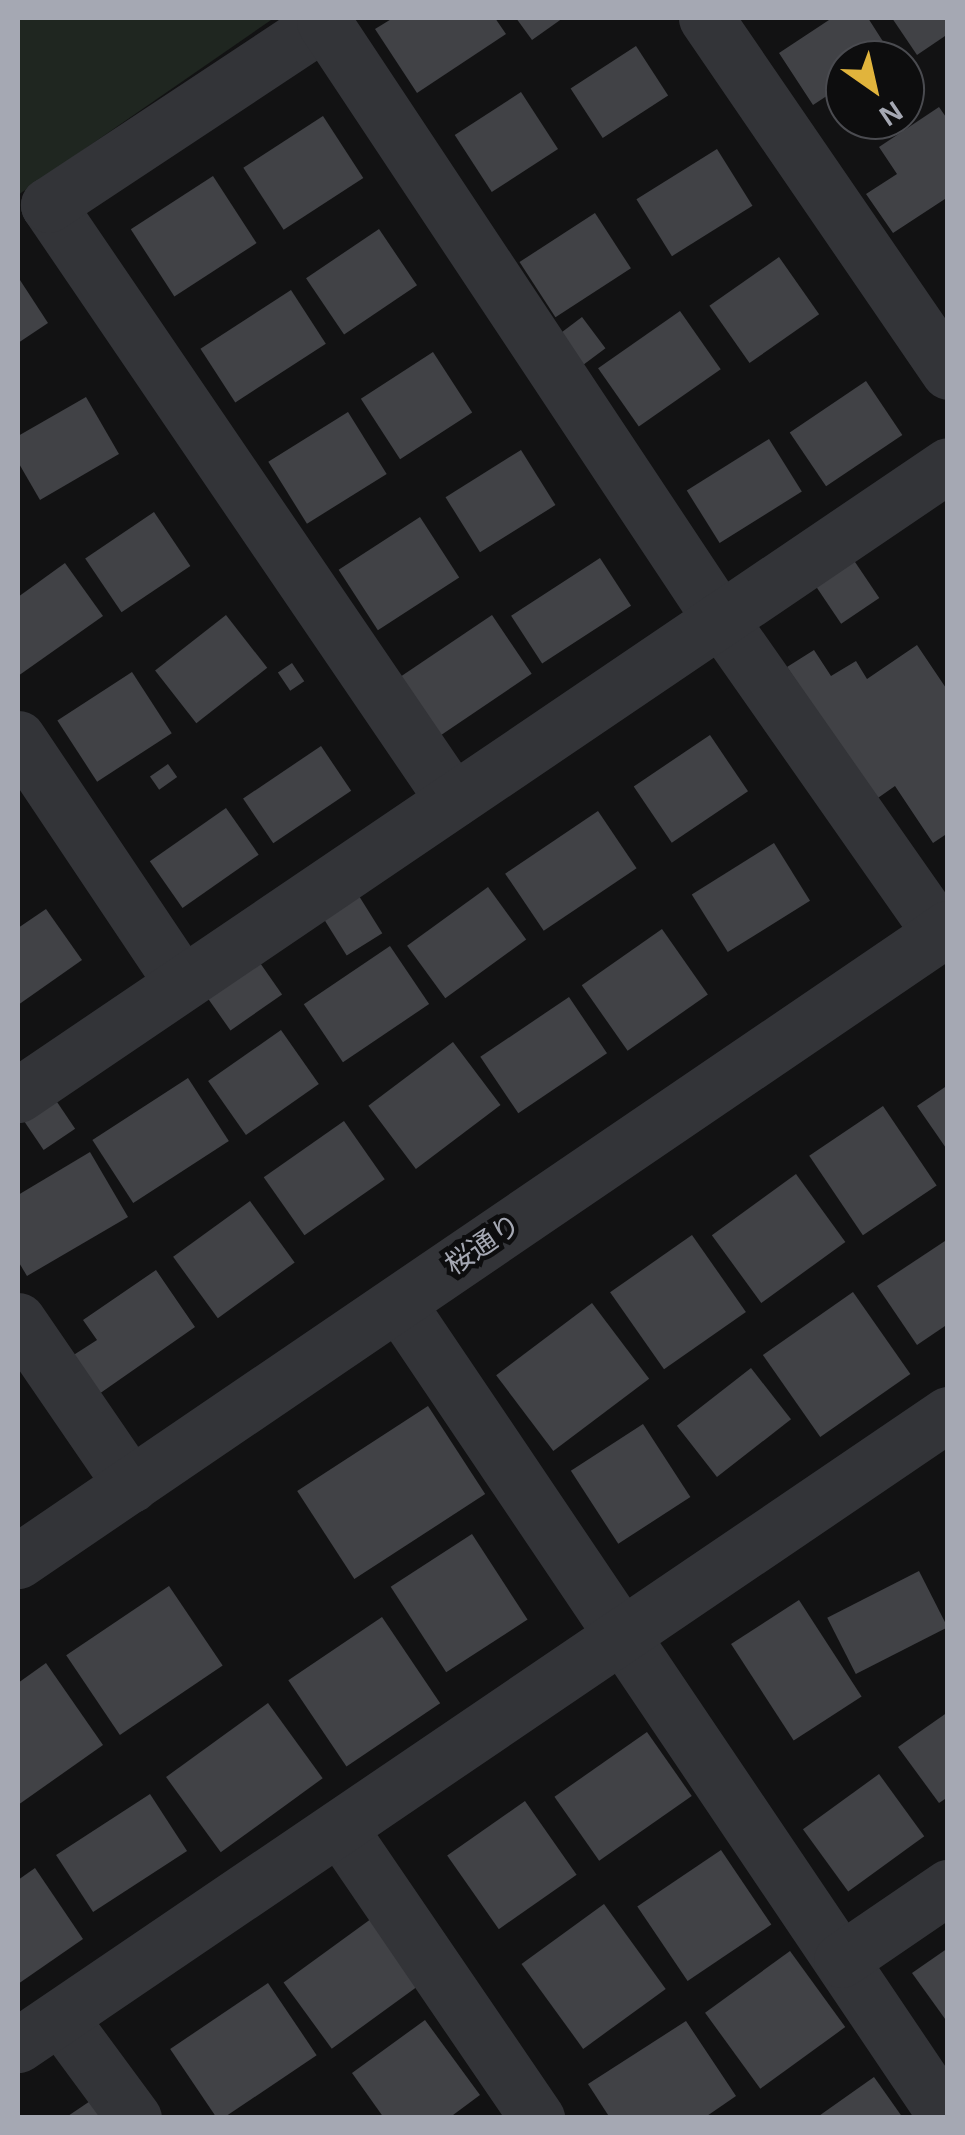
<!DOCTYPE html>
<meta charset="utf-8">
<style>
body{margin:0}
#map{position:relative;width:965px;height:2135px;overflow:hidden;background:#121213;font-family:Helvetica,"Noto Sans JP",sans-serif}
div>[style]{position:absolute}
.green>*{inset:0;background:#1f2620}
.building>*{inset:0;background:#414246;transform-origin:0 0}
.minor>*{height:55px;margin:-27.5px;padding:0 27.5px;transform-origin:27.5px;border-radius:27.5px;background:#333438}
.tertiary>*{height:55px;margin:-27.5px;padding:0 27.5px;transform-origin:27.5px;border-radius:27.5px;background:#333438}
span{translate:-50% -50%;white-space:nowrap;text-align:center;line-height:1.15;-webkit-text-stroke:9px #0d0d0e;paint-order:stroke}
.street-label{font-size:28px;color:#a5a8b3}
.frame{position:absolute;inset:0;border:20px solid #a5a8b3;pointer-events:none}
.north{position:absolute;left:825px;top:40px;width:100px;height:100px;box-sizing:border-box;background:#0d0d0e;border:2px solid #4a4b50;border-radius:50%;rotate:146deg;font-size:28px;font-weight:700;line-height:40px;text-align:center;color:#a5a8b3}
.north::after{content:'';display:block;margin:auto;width:35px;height:45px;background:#e1b43c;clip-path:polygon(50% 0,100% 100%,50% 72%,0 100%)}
</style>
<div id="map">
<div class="green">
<div style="clip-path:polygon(18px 18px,274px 18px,18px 195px)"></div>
</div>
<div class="building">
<div style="clip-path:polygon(393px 18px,495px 18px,506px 34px,417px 93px,375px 29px)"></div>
<div style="clip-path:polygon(516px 18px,563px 18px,532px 40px)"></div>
<div style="clip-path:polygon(832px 18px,868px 18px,891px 54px,845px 60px,845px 84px,813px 105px,779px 53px)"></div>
<div style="clip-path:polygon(892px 18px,948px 18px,948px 34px,917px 55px)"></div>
<div style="left:636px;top:46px;width:59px;height:78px;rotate:57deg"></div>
<div style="left:521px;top:92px;width:68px;height:79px;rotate:57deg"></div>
<div style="clip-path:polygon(939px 107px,948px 120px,948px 197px,893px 233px,866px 194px,897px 174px,879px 147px)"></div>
<div style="left:323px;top:116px;width:74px;height:95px;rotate:57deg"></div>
<div style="left:717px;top:149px;width:67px;height:95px;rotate:58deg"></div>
<div style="left:213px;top:176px;width:80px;height:98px;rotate:57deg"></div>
<div style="left:595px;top:213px;width:66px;height:90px;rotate:57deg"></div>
<div style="left:379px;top:229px;width:68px;height:88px;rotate:56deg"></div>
<div style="left:779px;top:257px;width:70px;height:85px;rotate:55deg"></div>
<div style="clip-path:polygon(18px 277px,48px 323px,18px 343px)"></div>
<div style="left:291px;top:290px;width:64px;height:108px;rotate:57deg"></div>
<div style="left:680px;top:311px;width:71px;height:100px;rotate:55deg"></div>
<div style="left:582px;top:317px;width:39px;height:39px;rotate:53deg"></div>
<div style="left:433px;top:352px;width:72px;height:86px;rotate:57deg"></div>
<div style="left:866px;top:381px;width:65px;height:92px;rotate:56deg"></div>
<div style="clip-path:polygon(86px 397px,119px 454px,40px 500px,18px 462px,18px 436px)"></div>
<div style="left:348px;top:412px;width:73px;height:94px;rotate:58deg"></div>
<div style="left:769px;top:439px;width:62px;height:97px;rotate:58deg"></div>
<div style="left:521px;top:450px;width:65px;height:89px;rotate:58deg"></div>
<div style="left:154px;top:512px;width:65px;height:83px;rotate:56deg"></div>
<div style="left:420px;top:517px;width:72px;height:97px;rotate:57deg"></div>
<div style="left:600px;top:558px;width:57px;height:106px;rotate:57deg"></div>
<div style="left:853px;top:559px;width:47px;height:46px;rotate:56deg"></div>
<div style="clip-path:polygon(65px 563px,103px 616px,18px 676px,18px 597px)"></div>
<div style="left:226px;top:615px;width:67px;height:90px;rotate:52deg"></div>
<div style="left:492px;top:615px;width:71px;height:119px;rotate:56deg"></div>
<div style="clip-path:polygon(917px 645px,948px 691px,948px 833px,933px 843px,895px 786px,875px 800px,787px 667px,814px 650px,831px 676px,856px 661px,867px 679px)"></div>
<div style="left:292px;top:663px;width:22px;height:17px;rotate:56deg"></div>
<div style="left:132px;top:672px;width:73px;height:89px;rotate:57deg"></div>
<div style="left:710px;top:735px;width:68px;height:92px;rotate:56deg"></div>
<div style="left:321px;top:746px;width:54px;height:94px;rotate:56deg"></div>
<div style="left:168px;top:764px;width:16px;height:22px;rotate:55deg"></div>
<div style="left:226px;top:808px;width:57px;height:93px;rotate:55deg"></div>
<div style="left:598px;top:811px;width:69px;height:112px;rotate:56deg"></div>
<div style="left:774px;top:843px;width:68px;height:97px;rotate:58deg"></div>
<div style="left:488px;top:887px;width:65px;height:100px;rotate:54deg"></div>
<div style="left:359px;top:896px;width:44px;height:42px;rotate:58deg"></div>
<div style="clip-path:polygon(46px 909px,82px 960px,18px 1005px,18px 928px)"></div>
<div style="left:662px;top:929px;width:80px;height:98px;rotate:55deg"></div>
<div style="left:390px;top:946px;width:70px;height:104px;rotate:56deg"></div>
<div style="left:258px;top:960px;width:42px;height:63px;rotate:55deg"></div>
<div style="left:569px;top:997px;width:68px;height:107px;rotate:56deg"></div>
<div style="left:281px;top:1030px;width:66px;height:89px;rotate:55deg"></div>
<div style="left:453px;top:1042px;width:79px;height:106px;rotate:53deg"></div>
<div style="left:188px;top:1078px;width:75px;height:114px;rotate:57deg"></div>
<div style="clip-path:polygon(948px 1085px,948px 1151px,917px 1106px)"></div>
<div style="left:55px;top:1099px;width:36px;height:38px;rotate:56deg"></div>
<div style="left:883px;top:1106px;width:96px;height:89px;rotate:56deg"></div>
<div style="left:344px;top:1121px;width:71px;height:98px;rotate:55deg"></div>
<div style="clip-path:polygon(90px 1152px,128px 1217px,27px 1276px,18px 1261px,18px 1195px)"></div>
<div style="left:796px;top:1174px;width:84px;height:104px;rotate:54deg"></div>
<div style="left:250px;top:1201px;width:76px;height:95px;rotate:54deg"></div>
<div style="left:692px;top:1235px;width:94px;height:100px;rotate:55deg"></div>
<div style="clip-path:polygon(948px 1239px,948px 1324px,917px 1345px,877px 1286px)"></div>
<div style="clip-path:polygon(156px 1270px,195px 1327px,99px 1394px,72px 1356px,97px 1340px,83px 1320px)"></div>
<div style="left:853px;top:1292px;width:100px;height:110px;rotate:55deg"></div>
<div style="left:592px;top:1303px;width:95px;height:120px;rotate:53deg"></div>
<div style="left:751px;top:1368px;width:65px;height:94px;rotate:52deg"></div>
<div style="left:428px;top:1406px;width:105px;height:156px;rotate:57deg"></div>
<div style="left:643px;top:1424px;width:87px;height:86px;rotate:57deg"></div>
<div style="left:472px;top:1534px;width:102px;height:97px;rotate:57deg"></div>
<div style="left:919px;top:1571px;width:63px;height:103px;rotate:63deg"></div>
<div style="left:169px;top:1586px;width:96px;height:124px;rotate:56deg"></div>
<div style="left:799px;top:1600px;width:115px;height:81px;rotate:57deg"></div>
<div style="left:382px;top:1617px;width:104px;height:113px;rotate:56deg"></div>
<div style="clip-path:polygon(46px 1663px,103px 1745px,18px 1805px,18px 1683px)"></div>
<div style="left:268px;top:1703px;width:93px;height:126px;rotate:54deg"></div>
<div style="clip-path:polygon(948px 1712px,948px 1797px,939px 1803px,898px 1747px)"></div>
<div style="left:647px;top:1732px;width:78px;height:113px;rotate:55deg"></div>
<div style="left:879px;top:1774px;width:77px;height:94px;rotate:54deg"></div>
<div style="left:150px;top:1794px;width:68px;height:112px;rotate:57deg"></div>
<div style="left:525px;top:1801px;width:90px;height:95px;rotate:55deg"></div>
<div style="left:721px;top:1850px;width:90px;height:101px;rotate:56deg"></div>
<div style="clip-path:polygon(35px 1868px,83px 1939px,18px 1984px,18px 1880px)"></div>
<div style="left:604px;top:1904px;width:105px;height:102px;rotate:54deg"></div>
<div style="left:375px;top:1916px;width:82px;height:113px;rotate:54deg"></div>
<div style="clip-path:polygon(948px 1948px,948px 2023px,912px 1973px)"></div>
<div style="left:790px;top:1951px;width:94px;height:105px;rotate:54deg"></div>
<div style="left:268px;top:1983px;width:87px;height:118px;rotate:56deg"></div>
<div style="clip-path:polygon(425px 2020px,480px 2095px,449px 2118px,384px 2118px,352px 2073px)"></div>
<div style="clip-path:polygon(686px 2021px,736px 2096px,704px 2118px,610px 2118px,588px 2084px)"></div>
<div style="clip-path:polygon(874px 2077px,903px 2118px,816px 2118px)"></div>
<div style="clip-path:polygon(108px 2089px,128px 2118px,65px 2118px)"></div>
</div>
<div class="minor">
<div style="left:706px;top:18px;width:429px;rotate:55.6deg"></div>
<div style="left:18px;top:738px;width:295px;rotate:56.2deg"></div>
<div style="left:453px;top:800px;width:720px;rotate:-124.24deg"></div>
<div style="left:48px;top:205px;width:331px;rotate:-33.5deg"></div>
<div style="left:324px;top:22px;width:716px;rotate:56.44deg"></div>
<div style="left:720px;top:619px;width:383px;rotate:55deg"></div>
<div style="left:18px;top:1095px;width:1123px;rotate:-34.11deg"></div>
<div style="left:398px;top:1303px;width:983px;rotate:56.04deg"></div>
<div style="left:18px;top:1320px;width:200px;rotate:55.6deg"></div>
<div style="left:340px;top:1829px;width:350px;rotate:55.7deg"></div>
<div style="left:841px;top:1960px;width:130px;rotate:-34.3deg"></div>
<div style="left:61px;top:2019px;width:123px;rotate:53.6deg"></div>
<div style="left:18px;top:2045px;width:1124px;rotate:-34.16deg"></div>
</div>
<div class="tertiary">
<div style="left:18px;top:1561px;width:1125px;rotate:-34.24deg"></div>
</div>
<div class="street-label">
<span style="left:483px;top:1245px;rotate:-34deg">桜通り</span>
</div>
<div class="frame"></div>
<div class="north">N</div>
</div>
